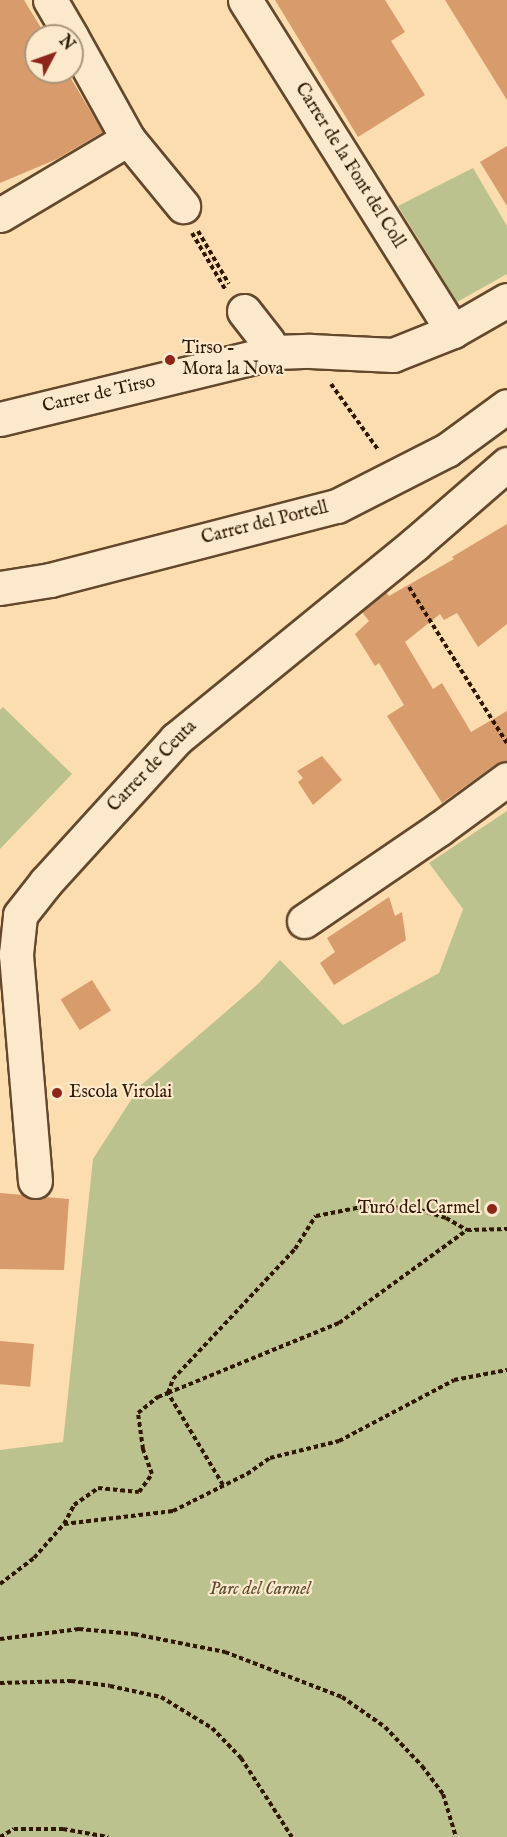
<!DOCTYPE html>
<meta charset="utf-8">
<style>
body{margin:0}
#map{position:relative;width:507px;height:1837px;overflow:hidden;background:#fbddb0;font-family:"IM FELL English",serif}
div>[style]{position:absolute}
.green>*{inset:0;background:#bbc28e}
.building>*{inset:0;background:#d79b6c;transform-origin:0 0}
.path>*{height:4px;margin-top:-2px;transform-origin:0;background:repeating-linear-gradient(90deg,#301700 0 4.5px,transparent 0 7.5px)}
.roads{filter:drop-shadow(2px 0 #63482c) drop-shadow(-2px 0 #63482c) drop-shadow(0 2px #63482c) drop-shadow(0 -2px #63482c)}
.minor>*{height:33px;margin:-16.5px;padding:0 16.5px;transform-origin:16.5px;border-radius:16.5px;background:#fce9cc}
.dots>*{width:16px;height:16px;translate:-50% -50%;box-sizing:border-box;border:3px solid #fce9cc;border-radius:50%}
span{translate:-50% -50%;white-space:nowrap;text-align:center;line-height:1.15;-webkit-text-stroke:4.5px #fce9cc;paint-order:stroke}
.street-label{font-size:18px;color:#301700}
.poi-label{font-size:18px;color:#301700}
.left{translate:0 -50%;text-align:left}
.right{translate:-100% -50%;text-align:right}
.park-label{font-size:18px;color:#5a4a2b;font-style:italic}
.north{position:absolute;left:24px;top:24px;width:60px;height:60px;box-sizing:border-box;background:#fce9cc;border:2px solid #aa957a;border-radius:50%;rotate:49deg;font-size:16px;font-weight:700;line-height:24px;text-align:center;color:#301700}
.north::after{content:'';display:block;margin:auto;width:21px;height:27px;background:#8f2418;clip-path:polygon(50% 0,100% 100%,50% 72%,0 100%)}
</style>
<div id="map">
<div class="green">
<div style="clip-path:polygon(473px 168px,507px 226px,507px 274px,457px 302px,398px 206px)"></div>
<div style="clip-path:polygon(3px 707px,72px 774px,0 849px,0 710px)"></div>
<div style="clip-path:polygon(507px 811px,507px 1837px,0 1837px,0 1450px,63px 1442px,93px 1159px,140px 1086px,258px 984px,280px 960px,343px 1025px,439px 973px,463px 909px,429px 863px)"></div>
</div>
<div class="building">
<div style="clip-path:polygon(0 0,24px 0,46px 36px,36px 36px,36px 72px,67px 72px,103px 132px,57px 159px,0 183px)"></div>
<div style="clip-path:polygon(275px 0,385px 0,405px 32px,391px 41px,425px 95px,358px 137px)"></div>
<div style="clip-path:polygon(445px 0,507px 0,507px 100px)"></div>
<div style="clip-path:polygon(507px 146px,507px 206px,480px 162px)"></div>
<div style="clip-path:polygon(507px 524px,507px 624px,478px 647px,457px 613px,444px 620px,440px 614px,405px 642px,433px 689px,442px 683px,471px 732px,507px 711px,507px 761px,496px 764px,442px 803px,387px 716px,404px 705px,379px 663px,375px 666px,355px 634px,369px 621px,362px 612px,386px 592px,389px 596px,454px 559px,452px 557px)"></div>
<div style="clip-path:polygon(322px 756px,342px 780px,313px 805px,298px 782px,303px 778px,297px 771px)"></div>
<div style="clip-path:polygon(389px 897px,395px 916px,402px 912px,406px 940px,334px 985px,320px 963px,335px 952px,327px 938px)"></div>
<div style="left:92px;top:980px;width:36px;height:37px;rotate:58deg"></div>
<div style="clip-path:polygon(0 1193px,23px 1195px,36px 1200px,44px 1197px,69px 1199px,64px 1270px,0 1269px)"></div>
<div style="left:0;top:1341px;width:34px;height:43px;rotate:5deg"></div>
</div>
<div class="path">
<div style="left:198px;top:231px;width:61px;rotate:59.7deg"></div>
<div style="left:192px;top:233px;width:65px;rotate:59.5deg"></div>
<div style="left:331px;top:384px;width:82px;rotate:54.4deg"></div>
<div style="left:409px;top:587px;width:184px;rotate:57.9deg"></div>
<div style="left:223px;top:1485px;width:107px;rotate:-120.9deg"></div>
<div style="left:168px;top:1393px;width:185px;rotate:-22.3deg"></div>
<div style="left:339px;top:1323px;width:158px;rotate:-36deg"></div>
<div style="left:467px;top:1230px;width:40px;rotate:-1.4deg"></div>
<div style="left:64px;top:1524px;width:21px;rotate:-62deg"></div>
<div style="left:74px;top:1505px;width:29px;rotate:-35deg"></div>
<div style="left:98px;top:1488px;width:41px;rotate:5.6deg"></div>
<div style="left:139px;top:1492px;width:22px;rotate:-54deg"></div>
<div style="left:152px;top:1474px;width:27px;rotate:-110deg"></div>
<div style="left:143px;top:1449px;width:36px;rotate:-98deg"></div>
<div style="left:138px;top:1413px;width:26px;rotate:-39deg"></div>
<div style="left:158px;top:1397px;width:11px;rotate:-22deg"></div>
<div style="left:168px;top:1393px;width:15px;rotate:-70deg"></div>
<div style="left:173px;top:1379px;width:178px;rotate:-46.8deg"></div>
<div style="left:295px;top:1249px;width:39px;rotate:-58deg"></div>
<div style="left:316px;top:1216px;width:57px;rotate:-11.1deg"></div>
<div style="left:372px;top:1205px;width:48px;rotate:5.9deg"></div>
<div style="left:420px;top:1210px;width:27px;rotate:17deg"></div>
<div style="left:446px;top:1218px;width:24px;rotate:30deg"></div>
<div style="left:0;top:1584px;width:43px;rotate:-37.4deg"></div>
<div style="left:34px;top:1558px;width:45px;rotate:-48.6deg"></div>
<div style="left:64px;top:1524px;width:110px;rotate:-6.8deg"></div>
<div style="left:173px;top:1511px;width:83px;rotate:-26.6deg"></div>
<div style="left:247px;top:1474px;width:28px;rotate:-35deg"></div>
<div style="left:270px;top:1458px;width:71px;rotate:-13.8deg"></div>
<div style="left:339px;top:1441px;width:130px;rotate:-27.9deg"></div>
<div style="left:454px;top:1380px;width:54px;rotate:-10.7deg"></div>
<div style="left:0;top:1639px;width:80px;rotate:-7.2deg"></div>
<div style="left:79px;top:1629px;width:55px;rotate:5.2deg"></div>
<div style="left:134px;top:1634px;width:93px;rotate:11.2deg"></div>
<div style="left:225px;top:1652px;width:125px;rotate:21deg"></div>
<div style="left:342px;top:1697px;width:52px;rotate:34.9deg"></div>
<div style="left:385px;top:1727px;width:54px;rotate:46.5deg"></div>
<div style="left:422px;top:1766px;width:35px;rotate:53deg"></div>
<div style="left:443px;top:1794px;width:45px;rotate:73.2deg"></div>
<div style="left:0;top:1683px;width:71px;rotate:-1.6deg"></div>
<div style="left:71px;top:1681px;width:39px;rotate:7deg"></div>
<div style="left:110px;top:1686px;width:52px;rotate:12.2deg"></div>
<div style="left:161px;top:1697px;width:60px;rotate:31.3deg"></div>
<div style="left:212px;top:1728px;width:42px;rotate:46deg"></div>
<div style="left:241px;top:1758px;width:94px;rotate:57.2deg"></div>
<div style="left:0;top:1837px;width:16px;rotate:-30deg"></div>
<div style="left:14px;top:1829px;width:49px"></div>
<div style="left:63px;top:1829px;width:46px;rotate:10.1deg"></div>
</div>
<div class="roads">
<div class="minor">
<div style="left:50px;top:0;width:42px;rotate:59.7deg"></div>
<div style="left:245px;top:0;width:391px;rotate:57.9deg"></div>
<div style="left:72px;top:38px;width:115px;rotate:61deg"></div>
<div style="left:128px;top:139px;width:87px;rotate:50.6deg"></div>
<div style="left:0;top:215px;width:149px;rotate:-30.7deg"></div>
<div style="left:244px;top:311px;width:39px;rotate:52deg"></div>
<div style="left:0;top:419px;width:283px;rotate:-13.7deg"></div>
<div style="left:275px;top:352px;width:35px;rotate:-2deg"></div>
<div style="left:310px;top:351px;width:83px;rotate:2.8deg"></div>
<div style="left:393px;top:355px;width:65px;rotate:-21.8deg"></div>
<div style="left:453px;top:331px;width:62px;rotate:-29.9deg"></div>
<div style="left:0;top:588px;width:51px;rotate:-9.1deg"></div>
<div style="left:50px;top:580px;width:296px;rotate:-14.5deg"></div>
<div style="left:337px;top:506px;width:123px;rotate:-27deg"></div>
<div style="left:447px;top:450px;width:74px;rotate:-36.3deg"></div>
<div style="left:304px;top:921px;width:163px;rotate:-34.3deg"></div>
<div style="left:439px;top:829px;width:84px;rotate:-36.3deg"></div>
<div style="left:35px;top:1181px;width:228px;rotate:-94.8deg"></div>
<div style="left:16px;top:954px;width:39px;rotate:-84deg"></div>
<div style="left:20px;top:915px;width:42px;rotate:-51.8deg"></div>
<div style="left:46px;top:882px;width:193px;rotate:-47.7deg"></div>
<div style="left:176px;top:739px;width:308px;rotate:-39.2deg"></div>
<div style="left:415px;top:544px;width:122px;rotate:-41deg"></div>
</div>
</div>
<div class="dots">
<div style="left:170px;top:360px;background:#8f2418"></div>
<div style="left:57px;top:1093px;background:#8f2418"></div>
<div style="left:492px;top:1209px;background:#8f2418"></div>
</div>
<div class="street-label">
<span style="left:349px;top:166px;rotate:58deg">Carrer de la Font del Coll</span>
<span style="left:99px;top:395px;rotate:-13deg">Carrer de Tirso</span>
<span style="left:265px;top:524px;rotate:-14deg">Carrer del Portell</span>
<span style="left:153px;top:767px;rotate:-46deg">Carrer de Ceuta</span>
</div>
<div class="poi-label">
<span class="left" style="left:182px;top:360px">Tirso -<br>Mora la Nova</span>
<span class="left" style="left:69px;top:1093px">Escola Virolai</span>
<span class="right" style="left:480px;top:1209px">Turó del Carmel</span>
</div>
<div class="park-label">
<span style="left:260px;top:1590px">Parc del Carmel</span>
</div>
<div class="north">N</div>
</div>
